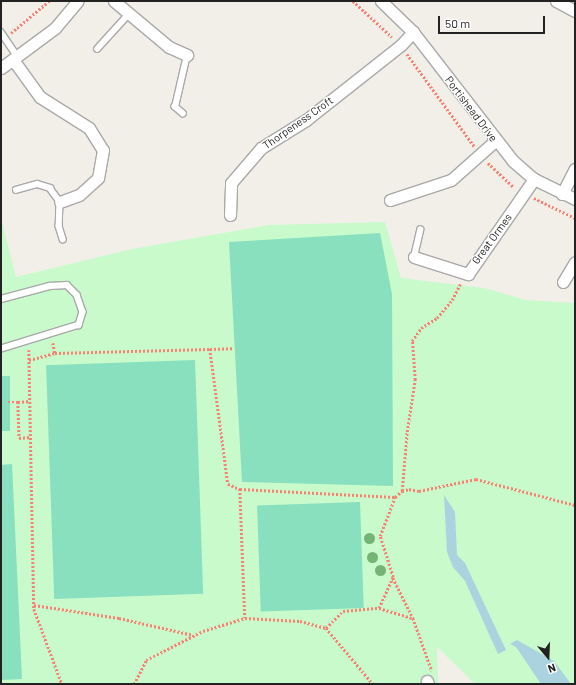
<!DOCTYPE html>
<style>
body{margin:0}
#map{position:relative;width:576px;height:685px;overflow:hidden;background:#f2efe9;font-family:Barlow,sans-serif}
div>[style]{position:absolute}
.park>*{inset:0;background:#c8facc}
.pitch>*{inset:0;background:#88e0be;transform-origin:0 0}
.water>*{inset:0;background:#aad3df}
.path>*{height:2.5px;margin-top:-1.25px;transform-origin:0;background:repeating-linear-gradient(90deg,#fa8072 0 2px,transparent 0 4px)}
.roads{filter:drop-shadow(1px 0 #a9a9a9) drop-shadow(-1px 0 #a9a9a9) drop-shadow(0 1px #a9a9a9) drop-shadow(0 -1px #a9a9a9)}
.service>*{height:5.5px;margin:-2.75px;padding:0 2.75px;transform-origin:2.75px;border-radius:2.75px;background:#fff}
.minor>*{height:11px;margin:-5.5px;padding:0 5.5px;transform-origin:5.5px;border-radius:5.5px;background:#fff}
.trees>*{width:11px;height:11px;margin:-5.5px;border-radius:50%;background:#74b475}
span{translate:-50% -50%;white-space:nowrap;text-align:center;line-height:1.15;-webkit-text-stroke:3px #fff;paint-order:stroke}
.street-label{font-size:11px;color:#222}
.frame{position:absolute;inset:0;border:2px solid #222;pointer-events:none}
.north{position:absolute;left:528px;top:637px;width:40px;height:40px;-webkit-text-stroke:3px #fff;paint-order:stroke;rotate:161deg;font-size:11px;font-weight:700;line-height:16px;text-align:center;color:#222}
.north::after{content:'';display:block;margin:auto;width:14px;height:18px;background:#222;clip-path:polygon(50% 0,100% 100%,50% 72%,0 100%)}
.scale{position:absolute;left:438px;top:16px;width:107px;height:18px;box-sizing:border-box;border:2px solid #222;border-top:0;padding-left:5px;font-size:12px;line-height:14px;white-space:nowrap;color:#222;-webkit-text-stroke:3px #fff;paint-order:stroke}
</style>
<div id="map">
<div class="park">
<div style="clip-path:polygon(1px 218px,16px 277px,132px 249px,269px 225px,385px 222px,401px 278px,484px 288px,526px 300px,575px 303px,575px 684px,475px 684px,437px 647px,438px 684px,1px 684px)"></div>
</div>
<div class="pitch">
<div style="clip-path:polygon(380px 233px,392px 294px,393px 486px,242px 482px,229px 242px)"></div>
<div style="left:195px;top:360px;width:234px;height:149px;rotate:88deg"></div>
<div style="left:1px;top:376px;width:9px;height:55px"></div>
<div style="clip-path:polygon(12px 464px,22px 679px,1px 680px,1px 465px)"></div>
<div style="left:360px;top:502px;width:106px;height:103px;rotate:88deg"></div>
</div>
<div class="water">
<div style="clip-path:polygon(444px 495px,455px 512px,457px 555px,465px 563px,506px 650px,498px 654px,465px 581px,453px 567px,447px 552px)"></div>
<div style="clip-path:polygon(517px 640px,554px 661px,571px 684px,541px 684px,516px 647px,510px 644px)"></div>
</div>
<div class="path">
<div style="left:353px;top:1px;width:53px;rotate:42.7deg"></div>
<div style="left:11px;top:33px;width:50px;rotate:-40.1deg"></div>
<div style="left:407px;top:54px;width:114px;rotate:53.9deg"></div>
<div style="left:488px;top:163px;width:35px;rotate:43deg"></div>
<div style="left:534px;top:198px;width:46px;rotate:26deg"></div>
<div style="left:53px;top:343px;width:10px;rotate:79deg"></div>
<div style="left:55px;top:353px;width:155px;rotate:-1.5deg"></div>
<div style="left:210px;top:349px;width:136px;rotate:82.4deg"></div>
<div style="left:228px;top:484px;width:13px;rotate:23deg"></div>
<div style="left:240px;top:489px;width:155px;rotate:3deg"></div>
<div style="left:210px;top:349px;width:23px;rotate:-2deg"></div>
<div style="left:29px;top:350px;width:259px;rotate:88.9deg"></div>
<div style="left:34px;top:609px;width:80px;rotate:69.5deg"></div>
<div style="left:29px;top:360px;width:27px;rotate:-15deg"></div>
<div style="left:8px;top:402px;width:10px"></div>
<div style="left:18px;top:402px;width:36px;rotate:88deg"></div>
<div style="left:19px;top:438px;width:12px;rotate:-5deg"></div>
<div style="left:18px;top:402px;width:12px;rotate:-5deg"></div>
<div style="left:240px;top:489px;width:129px;rotate:87.8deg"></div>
<div style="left:402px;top:491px;width:7px;rotate:-16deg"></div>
<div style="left:409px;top:489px;width:10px;rotate:11deg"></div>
<div style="left:419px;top:491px;width:58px;rotate:-11.9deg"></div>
<div style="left:476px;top:479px;width:102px;rotate:14.7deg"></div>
<div style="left:393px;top:578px;width:45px;rotate:63.4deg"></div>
<div style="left:413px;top:618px;width:56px;rotate:70.3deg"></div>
<div style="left:34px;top:605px;width:86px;rotate:8.7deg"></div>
<div style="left:119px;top:618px;width:76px;rotate:12.9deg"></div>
<div style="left:379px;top:608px;width:34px;rotate:17deg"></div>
<div style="left:326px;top:628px;width:24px;rotate:-45deg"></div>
<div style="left:343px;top:611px;width:36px;rotate:-5deg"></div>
<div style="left:379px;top:608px;width:34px;rotate:-66deg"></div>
<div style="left:393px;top:577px;width:43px;rotate:-107.6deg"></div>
<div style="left:380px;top:536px;width:42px;rotate:-69deg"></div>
<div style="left:395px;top:497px;width:9px;rotate:-41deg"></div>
<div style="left:402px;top:491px;width:59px;rotate:-85.2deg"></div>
<div style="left:407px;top:432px;width:53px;rotate:-81.3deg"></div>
<div style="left:415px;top:380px;width:39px;rotate:-94deg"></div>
<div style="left:412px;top:341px;width:16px;rotate:-55deg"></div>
<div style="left:421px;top:328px;width:19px;rotate:-32deg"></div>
<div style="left:437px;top:318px;width:23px;rotate:-50deg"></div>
<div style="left:452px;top:300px;width:18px;rotate:-63deg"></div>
<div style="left:134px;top:684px;width:27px;rotate:-63deg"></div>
<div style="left:146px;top:660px;width:64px;rotate:-27deg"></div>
<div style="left:203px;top:631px;width:44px;rotate:-17.2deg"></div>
<div style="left:245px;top:618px;width:55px;rotate:3.1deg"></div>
<div style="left:300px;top:621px;width:27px;rotate:15deg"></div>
<div style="left:326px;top:628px;width:73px;rotate:50deg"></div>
</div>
<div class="roads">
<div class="service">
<div style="left:1px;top:32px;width:30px;rotate:56deg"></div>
<div style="left:97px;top:49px;width:47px;rotate:-47.6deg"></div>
<div style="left:183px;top:114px;width:11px;rotate:-139deg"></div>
<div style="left:175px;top:107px;width:53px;rotate:-77deg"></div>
<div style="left:16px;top:190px;width:22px;rotate:-16deg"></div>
<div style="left:37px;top:184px;width:14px;rotate:17deg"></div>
<div style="left:50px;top:188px;width:17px;rotate:54deg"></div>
<div style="left:60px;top:202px;width:24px;rotate:92deg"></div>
<div style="left:59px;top:226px;width:14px;rotate:73deg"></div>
<div style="left:414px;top:257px;width:28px;rotate:-77deg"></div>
<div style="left:1px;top:299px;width:51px;rotate:-14.9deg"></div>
<div style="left:50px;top:286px;width:17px;rotate:-3deg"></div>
<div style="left:67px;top:285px;width:14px;rotate:45deg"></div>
<div style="left:77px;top:295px;width:18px;rotate:71deg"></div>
<div style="left:83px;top:312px;width:14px;rotate:107deg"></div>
<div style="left:79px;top:325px;width:82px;rotate:162.9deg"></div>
</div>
<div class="minor">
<div style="left:114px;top:1px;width:72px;rotate:39.9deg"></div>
<div style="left:169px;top:47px;width:20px;rotate:24deg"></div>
<div style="left:381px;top:1px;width:45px;rotate:44.1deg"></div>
<div style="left:413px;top:32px;width:163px;rotate:52.2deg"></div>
<div style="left:513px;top:161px;width:28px;rotate:41deg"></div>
<div style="left:534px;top:179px;width:46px;rotate:26deg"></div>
<div style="left:556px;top:1px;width:21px;rotate:28deg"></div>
<div style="left:14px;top:61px;width:44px;rotate:54.2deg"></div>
<div style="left:40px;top:97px;width:58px;rotate:32.3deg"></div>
<div style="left:89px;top:128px;width:26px;rotate:58deg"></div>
<div style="left:103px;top:150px;width:28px;rotate:100deg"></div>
<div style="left:98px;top:178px;width:25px;rotate:138deg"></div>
<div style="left:79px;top:195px;width:20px;rotate:160deg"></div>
<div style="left:1px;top:68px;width:67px;rotate:-36.5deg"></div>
<div style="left:55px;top:28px;width:35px;rotate:-50deg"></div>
<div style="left:562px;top:194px;width:28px;rotate:-63deg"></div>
<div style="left:390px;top:200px;width:64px;rotate:-18.2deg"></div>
<div style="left:451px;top:180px;width:59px;rotate:-41.6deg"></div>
<div style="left:230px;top:215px;width:32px;rotate:-88deg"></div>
<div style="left:231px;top:183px;width:46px;rotate:-49.4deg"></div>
<div style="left:261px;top:148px;width:53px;rotate:-31.9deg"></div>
<div style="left:306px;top:120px;width:121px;rotate:-38.3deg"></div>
<div style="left:401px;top:45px;width:18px;rotate:-47deg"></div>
<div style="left:414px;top:257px;width:57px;rotate:17.5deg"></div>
<div style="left:468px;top:274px;width:116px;rotate:-55.2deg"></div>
<div style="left:563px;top:282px;width:23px;rotate:-59deg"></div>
<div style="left:427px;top:681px;width:3px;rotate:72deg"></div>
</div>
</div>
<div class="trees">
<div style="left:369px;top:538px"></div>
<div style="left:372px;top:557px"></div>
<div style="left:380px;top:570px"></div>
</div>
<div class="street-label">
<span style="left:471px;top:109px;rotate:53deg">Portishead Drive</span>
<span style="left:298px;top:123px;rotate:-35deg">Thorpeness Croft</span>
<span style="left:492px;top:239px;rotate:-54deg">Great Ormes</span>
</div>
<div class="frame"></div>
<div class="north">N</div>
<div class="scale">50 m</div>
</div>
